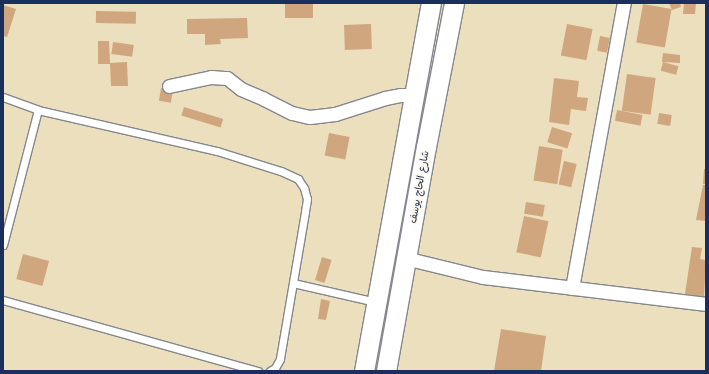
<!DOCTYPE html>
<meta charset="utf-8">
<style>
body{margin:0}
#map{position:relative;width:709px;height:374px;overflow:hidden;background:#ecdfbd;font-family:"Shantell Sans","Playpen Sans Arabic",sans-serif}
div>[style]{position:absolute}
.building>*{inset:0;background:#d0a67e;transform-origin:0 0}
.roads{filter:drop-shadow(1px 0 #84878e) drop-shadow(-1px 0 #84878e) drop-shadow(0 1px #84878e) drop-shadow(0 -1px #84878e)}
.lane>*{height:7px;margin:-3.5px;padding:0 3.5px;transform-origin:3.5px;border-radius:3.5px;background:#fff}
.street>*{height:13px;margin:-6.5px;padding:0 6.5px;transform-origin:6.5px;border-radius:6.5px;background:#fff}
.secondary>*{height:19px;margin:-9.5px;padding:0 9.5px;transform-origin:9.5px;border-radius:9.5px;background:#fff}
span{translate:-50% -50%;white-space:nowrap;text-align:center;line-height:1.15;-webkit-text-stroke:3px #fcf5e5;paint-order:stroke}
.street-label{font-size:10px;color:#1b2f5e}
.frame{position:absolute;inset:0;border:4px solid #1b2f5e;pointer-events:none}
</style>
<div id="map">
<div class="building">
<div style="left:285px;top:3px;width:28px;height:15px"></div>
<div style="clip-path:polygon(669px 3px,680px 3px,681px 7px,672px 10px)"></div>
<div style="clip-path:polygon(684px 3px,696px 3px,695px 14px,683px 14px)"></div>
<div style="left:643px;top:4px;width:29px;height:39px;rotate:10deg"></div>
<div style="clip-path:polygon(3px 5px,16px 9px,7px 37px,3px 36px)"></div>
<div style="left:96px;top:11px;width:40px;height:12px;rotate:1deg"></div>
<div style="clip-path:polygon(247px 18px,248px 38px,220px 39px,221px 44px,205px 45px,205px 34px,187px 34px,187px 19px)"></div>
<div style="left:371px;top:24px;width:25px;height:27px;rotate:88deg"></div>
<div style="left:567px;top:24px;width:26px;height:32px;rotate:11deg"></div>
<div style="left:600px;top:36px;width:10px;height:15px;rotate:11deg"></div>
<div style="clip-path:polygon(98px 41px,109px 41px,110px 63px,127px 62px,128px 86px,111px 86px,110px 64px,98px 64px)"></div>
<div style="left:113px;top:42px;width:21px;height:12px;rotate:8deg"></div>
<div style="clip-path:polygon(663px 53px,680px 55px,680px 63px,662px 62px)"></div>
<div style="left:663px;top:62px;width:16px;height:9px;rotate:15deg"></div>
<div style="left:627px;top:74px;width:29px;height:37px;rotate:8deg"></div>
<div style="clip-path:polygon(554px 78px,579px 81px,577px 97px,588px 98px,586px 111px,571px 109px,569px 125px,549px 122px)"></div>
<div style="left:161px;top:88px;width:12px;height:13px;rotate:9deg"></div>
<div style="left:184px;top:107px;width:41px;height:9px;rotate:17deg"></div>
<div style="left:617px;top:110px;width:26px;height:11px;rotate:11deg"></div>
<div style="left:659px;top:113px;width:13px;height:11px;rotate:9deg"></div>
<div style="left:552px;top:127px;width:21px;height:16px;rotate:17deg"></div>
<div style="left:329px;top:133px;width:21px;height:23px;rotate:11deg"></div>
<div style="left:539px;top:146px;width:24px;height:35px;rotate:9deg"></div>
<div style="left:564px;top:161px;width:13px;height:24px;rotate:13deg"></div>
<div style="clip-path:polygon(704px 169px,706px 169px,706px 184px,703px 184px)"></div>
<div style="clip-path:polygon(703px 185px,706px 185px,706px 221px,696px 220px)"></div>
<div style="left:526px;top:202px;width:19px;height:12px;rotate:9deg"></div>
<div style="left:524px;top:216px;width:25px;height:37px;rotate:12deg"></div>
<div style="clip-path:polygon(692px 247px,702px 248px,700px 259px,706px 260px,704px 297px,685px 294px)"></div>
<div style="left:23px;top:254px;width:27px;height:26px;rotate:15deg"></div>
<div style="left:322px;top:257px;width:10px;height:24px;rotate:17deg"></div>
<div style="clip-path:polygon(321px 299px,330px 301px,326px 320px,318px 319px)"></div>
<div style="clip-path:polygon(501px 329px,546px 336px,541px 371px,494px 371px)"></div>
</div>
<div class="roads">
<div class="lane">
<div style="left:3px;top:97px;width:37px;rotate:20deg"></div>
<div style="left:38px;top:110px;width:184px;rotate:12.9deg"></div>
<div style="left:217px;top:151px;width:67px;rotate:17.4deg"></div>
<div style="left:281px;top:171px;width:19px;rotate:25deg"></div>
<div style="left:298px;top:179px;width:11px;rotate:56deg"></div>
<div style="left:304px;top:188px;width:11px;rotate:75deg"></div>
<div style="left:307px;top:199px;width:13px;rotate:99deg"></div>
<div style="left:305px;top:212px;width:149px;rotate:99.7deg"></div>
<div style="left:280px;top:359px;width:10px;rotate:119deg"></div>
<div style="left:275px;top:368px;width:6px;rotate:149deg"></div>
<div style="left:3px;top:245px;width:139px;rotate:-75.5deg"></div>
<div style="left:293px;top:283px;width:85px;rotate:12.9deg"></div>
<div style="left:3px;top:300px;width:265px;rotate:15.6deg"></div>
</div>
<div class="street">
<div style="left:169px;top:86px;width:43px;rotate:-12.1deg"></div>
<div style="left:211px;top:77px;width:16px;rotate:4deg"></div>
<div style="left:227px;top:78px;width:18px;rotate:38deg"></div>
<div style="left:241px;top:89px;width:25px;rotate:23deg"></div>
<div style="left:264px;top:99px;width:31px;rotate:27deg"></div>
<div style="left:292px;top:113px;width:18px;rotate:13deg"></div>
<div style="left:310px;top:117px;width:25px;rotate:-7deg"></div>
<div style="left:335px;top:114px;width:52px;rotate:-17.7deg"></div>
<div style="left:385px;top:98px;width:15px;rotate:-11deg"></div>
<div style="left:400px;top:95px;width:13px"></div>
<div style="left:405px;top:258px;width:80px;rotate:13.7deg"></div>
<div style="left:483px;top:277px;width:225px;rotate:6.9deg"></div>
<div style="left:572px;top:288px;width:290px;rotate:-79.7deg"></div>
</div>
<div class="secondary">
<div style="left:364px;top:371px;width:374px;rotate:-79.7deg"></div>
<div style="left:386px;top:371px;width:228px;rotate:-79.9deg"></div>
<div style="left:426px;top:147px;width:147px;rotate:-79deg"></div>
</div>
</div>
<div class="street-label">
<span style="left:419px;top:187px;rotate:-80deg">شارع الحاج يوسف</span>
</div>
<div class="frame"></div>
</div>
